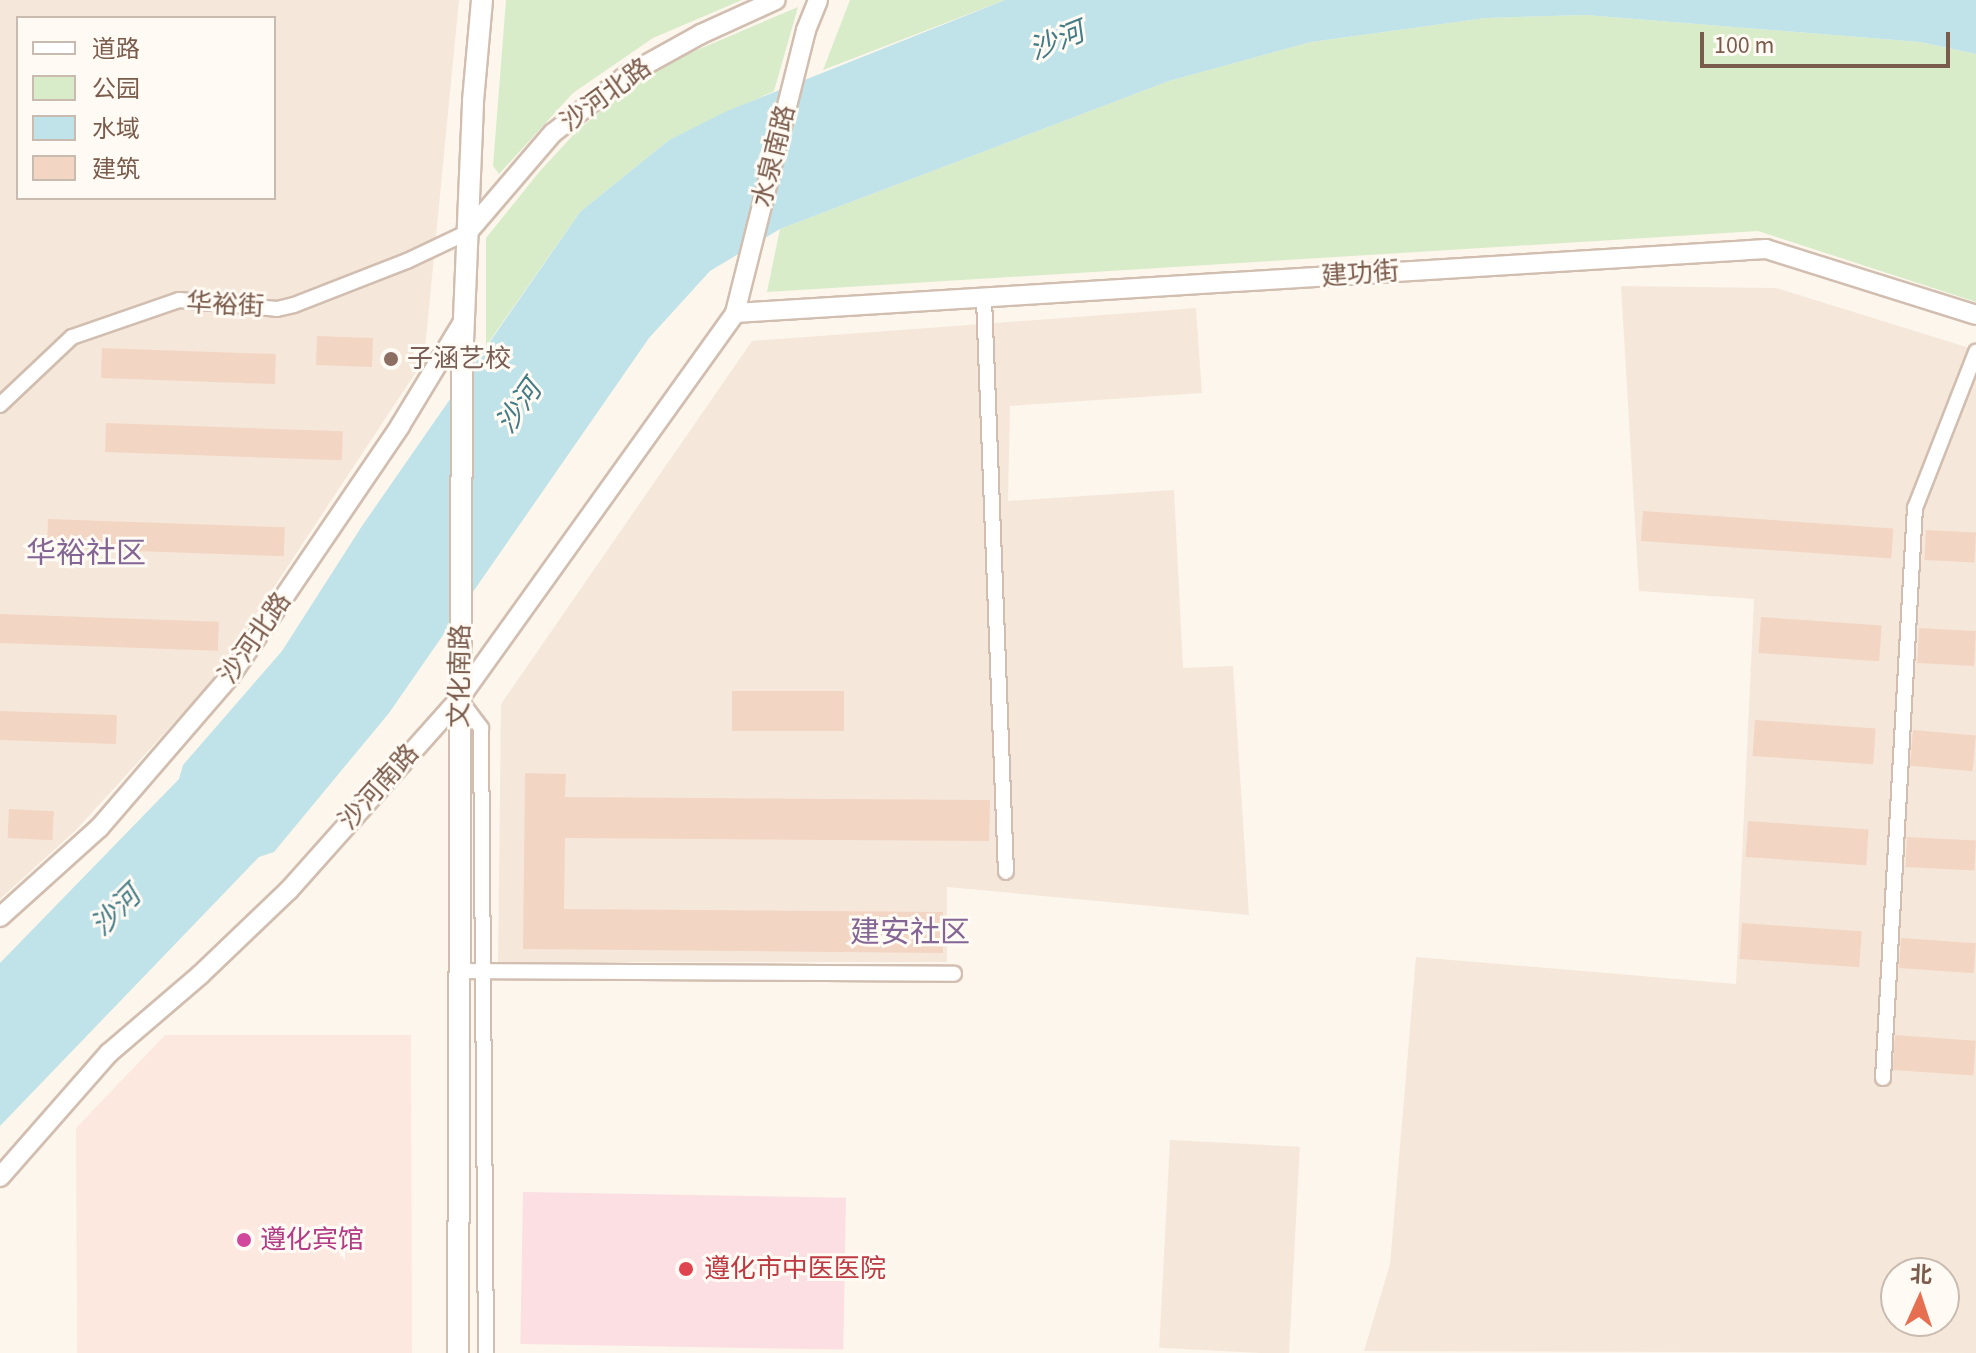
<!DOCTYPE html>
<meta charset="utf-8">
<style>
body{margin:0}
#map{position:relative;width:1976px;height:1353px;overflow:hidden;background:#fdf6ec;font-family:"Source Sans 3","Noto Sans SC",sans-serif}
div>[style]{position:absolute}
.residential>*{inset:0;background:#f5e8da;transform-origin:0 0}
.commercial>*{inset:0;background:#fde8e0}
.medical>*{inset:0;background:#fbdfe3;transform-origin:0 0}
.green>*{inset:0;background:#d8ecc9}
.water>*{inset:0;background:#bfe3e8}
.building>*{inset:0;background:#f3d5c3;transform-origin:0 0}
.roads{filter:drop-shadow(2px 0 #d1beb0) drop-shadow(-2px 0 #d1beb0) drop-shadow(0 2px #d1beb0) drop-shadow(0 -2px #d1beb0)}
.minor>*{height:14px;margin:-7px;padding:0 7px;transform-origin:7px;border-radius:7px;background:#fff}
.tertiary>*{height:18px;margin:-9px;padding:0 9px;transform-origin:9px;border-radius:9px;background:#fff}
.secondary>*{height:20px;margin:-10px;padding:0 10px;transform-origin:10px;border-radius:10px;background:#fff}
.dots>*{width:22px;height:22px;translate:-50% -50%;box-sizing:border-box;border:4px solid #fffaf3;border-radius:50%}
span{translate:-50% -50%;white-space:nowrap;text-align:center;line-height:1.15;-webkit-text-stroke:6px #fffaf3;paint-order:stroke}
.street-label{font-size:26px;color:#7a5c4d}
.education-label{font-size:26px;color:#785e54}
.left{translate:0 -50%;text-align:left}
.hotel-label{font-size:26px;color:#b23c85}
.health-label{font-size:26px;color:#be3a42}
.water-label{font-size:28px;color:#437c86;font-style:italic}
.quarter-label{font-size:30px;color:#846695}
.legend{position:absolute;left:16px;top:16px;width:260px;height:184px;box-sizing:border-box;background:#fffaf3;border:2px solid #cabbb1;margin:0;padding:10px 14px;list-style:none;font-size:24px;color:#7a5c4d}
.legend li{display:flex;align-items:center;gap:16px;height:40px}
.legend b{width:40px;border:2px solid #cabbb1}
.north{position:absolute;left:1880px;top:1257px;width:80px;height:80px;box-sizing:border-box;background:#fffaf3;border:2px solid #cabbb1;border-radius:50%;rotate:3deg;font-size:22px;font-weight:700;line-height:32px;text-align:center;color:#7a5c4d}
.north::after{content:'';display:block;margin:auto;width:28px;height:36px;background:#e76f51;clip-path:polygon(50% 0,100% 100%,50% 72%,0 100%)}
.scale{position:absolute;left:1700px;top:32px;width:250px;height:36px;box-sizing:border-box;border:4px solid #7a5c4d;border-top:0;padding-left:10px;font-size:24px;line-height:28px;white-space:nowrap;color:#7a5c4d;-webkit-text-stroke:6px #fffaf3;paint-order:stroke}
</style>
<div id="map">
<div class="residential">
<div style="clip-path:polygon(evenodd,0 0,459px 0,424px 360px,212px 681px,76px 830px,0 899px,0 0,18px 18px,274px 18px,274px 198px,18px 198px,18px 18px)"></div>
<div style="clip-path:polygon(evenodd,1621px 286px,1776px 288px,1976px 350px,1976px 1353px,1364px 1351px,1390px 1264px,1416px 957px,1736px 984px,1754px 599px,1639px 591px,1621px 286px,1896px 1273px,1944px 1273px,1944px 1321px,1896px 1321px,1896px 1273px)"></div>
<div style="clip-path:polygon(1196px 308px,1202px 393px,1010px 406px,1008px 501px,1174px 490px,1183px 668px,1233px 666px,1249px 915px,947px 887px,947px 962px,498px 962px,501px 704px,752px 341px)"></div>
<div style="left:1170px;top:1140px;width:130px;height:208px;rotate:3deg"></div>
</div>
<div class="commercial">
<div style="clip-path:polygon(165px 1035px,411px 1035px,412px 1353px,77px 1353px,76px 1128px)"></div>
</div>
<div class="medical">
<div style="left:523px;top:1192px;width:323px;height:152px;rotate:1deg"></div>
</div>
<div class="green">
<div style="clip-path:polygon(506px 0,742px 0,653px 38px,573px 93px,499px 174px,493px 166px)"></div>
<div style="clip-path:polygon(850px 0,1005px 0,823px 70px)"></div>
<div style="clip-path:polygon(798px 7px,774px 91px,669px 140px,580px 212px,486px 346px,486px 238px,540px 171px,578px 130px,650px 70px)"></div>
<div style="clip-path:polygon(1586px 15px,1920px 42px,1976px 54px,1976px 302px,1758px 231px,767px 292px,780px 229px,1169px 81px,1311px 42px,1486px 18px)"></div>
</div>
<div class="water">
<div style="clip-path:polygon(1005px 0,1976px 0,1976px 54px,1920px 42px,1586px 15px,1486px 18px,1311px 42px,1169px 81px,780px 229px,710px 271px,649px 338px,389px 713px,274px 852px,259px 857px,0 1126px,0 963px,179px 779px,183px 765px,282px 651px,362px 526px,580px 212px,669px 140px,727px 111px)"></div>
</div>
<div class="building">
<div style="left:317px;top:336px;width:56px;height:29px;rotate:2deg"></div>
<div style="left:102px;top:348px;width:174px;height:30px;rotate:2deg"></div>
<div style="left:106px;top:423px;width:237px;height:29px;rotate:2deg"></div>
<div style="left:1643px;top:511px;width:251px;height:30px;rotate:4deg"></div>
<div style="left:48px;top:519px;width:237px;height:29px;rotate:2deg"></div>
<div style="left:1926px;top:530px;width:50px;height:30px;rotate:3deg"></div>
<div style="left:0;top:614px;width:219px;height:29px;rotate:2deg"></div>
<div style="left:1761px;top:617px;width:121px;height:36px;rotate:4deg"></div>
<div style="left:1919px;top:628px;width:57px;height:35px;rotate:3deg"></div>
<div style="left:732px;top:691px;width:112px;height:40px"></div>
<div style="left:0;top:711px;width:117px;height:29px;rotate:2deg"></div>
<div style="left:1755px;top:720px;width:121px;height:36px;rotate:4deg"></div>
<div style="left:1913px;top:730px;width:63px;height:36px;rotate:5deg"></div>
<div style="clip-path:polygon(525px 773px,566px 774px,565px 797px,990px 800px,989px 841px,565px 838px,564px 909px,943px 912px,943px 953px,523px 949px)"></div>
<div style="left:9px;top:809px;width:45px;height:29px;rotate:3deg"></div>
<div style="left:1748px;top:821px;width:121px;height:36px;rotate:4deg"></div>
<div style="left:1907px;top:837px;width:69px;height:30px;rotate:3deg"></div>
<div style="left:1742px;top:923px;width:120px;height:36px;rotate:4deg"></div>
<div style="left:1901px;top:938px;width:75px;height:30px;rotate:4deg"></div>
<div style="left:1895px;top:1035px;width:81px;height:35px;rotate:4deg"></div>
</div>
<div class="roads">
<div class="minor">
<div style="left:984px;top:298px;width:574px;rotate:87.81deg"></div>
<div style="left:0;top:405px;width:99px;rotate:-43.4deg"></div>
<div style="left:72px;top:337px;width:113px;rotate:-19.1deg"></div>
<div style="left:179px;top:300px;width:98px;rotate:5.2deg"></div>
<div style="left:277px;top:309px;width:17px;rotate:-13deg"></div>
<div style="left:294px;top:305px;width:121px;rotate:-21.3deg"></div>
<div style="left:407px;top:261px;width:68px;rotate:-25.4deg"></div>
<div style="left:460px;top:700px;width:35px;rotate:53deg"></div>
<div style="left:481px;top:728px;width:625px;rotate:89.54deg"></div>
<div style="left:459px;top:971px;width:495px;rotate:0.3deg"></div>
<div style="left:1883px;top:1078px;width:571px;rotate:-86.79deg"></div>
<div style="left:1915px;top:508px;width:168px;rotate:-68.6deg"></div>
</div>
<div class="tertiary">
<div style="left:468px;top:232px;width:130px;rotate:-49.4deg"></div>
<div style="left:553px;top:133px;width:94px;rotate:-38.1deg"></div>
<div style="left:627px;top:75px;width:85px;rotate:-29deg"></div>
<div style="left:701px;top:34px;width:82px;rotate:-24.4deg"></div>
<div style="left:735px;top:313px;width:1033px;rotate:-3.55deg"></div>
<div style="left:1766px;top:249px;width:220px;rotate:17.4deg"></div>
<div style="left:0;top:917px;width:133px;rotate:-42deg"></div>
<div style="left:99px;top:828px;width:202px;rotate:-49.2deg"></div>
<div style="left:231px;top:675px;width:301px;rotate:-55.8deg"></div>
<div style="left:400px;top:426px;width:122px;rotate:-58.8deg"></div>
<div style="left:0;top:1177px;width:165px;rotate:-48.7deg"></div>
<div style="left:109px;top:1053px;width:120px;rotate:-40.6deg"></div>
<div style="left:200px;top:975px;width:123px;rotate:-43.7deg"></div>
<div style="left:289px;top:890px;width:256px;rotate:-48.3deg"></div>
<div style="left:459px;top:699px;width:475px;rotate:-54.4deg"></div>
<div style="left:735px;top:313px;width:292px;rotate:-75.9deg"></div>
<div style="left:806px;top:30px;width:32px;rotate:-68deg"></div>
</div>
<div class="secondary">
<div style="left:458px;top:1353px;width:987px;rotate:-89.77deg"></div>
<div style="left:462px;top:366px;width:265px;rotate:-87.6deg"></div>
<div style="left:473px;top:101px;width:101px;rotate:-84.9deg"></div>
</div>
</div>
<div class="dots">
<div style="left:391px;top:359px;background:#8d6e63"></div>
<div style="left:244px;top:1240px;background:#d1479c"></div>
<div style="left:686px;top:1269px;background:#e0444e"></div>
</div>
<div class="street-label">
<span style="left:606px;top:95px;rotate:-36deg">沙河北路</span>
<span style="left:774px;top:156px;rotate:-76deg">水泉南路</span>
<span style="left:1360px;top:274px;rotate:-4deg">建功街</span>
<span style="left:225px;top:305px;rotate:3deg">华裕街</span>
<span style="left:255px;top:638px;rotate:-55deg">沙河北路</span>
<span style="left:460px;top:676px;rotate:-89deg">文化南路</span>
<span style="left:379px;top:787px;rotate:-48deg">沙河南路</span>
</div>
<div class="education-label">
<span class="left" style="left:407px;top:359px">子涵艺校</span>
</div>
<div class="hotel-label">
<span class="left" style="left:260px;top:1240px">遵化宾馆</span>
</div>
<div class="health-label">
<span class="left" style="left:704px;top:1269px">遵化市中医医院</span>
</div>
<div class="water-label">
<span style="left:1057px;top:41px;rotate:-22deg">沙河</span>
<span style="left:519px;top:407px;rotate:-55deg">沙河</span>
<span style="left:116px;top:911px;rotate:-45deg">沙河</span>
</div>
<div class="quarter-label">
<span style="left:86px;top:554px">华裕社区</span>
<span style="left:910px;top:933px">建安社区</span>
</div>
<ul class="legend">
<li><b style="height:10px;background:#fff"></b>道路</li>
<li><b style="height:22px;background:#d8ecc9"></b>公园</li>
<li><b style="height:22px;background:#bfe3e8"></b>水域</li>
<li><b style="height:22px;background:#f3d5c3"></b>建筑</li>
</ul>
<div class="north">北</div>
<div class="scale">100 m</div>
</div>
